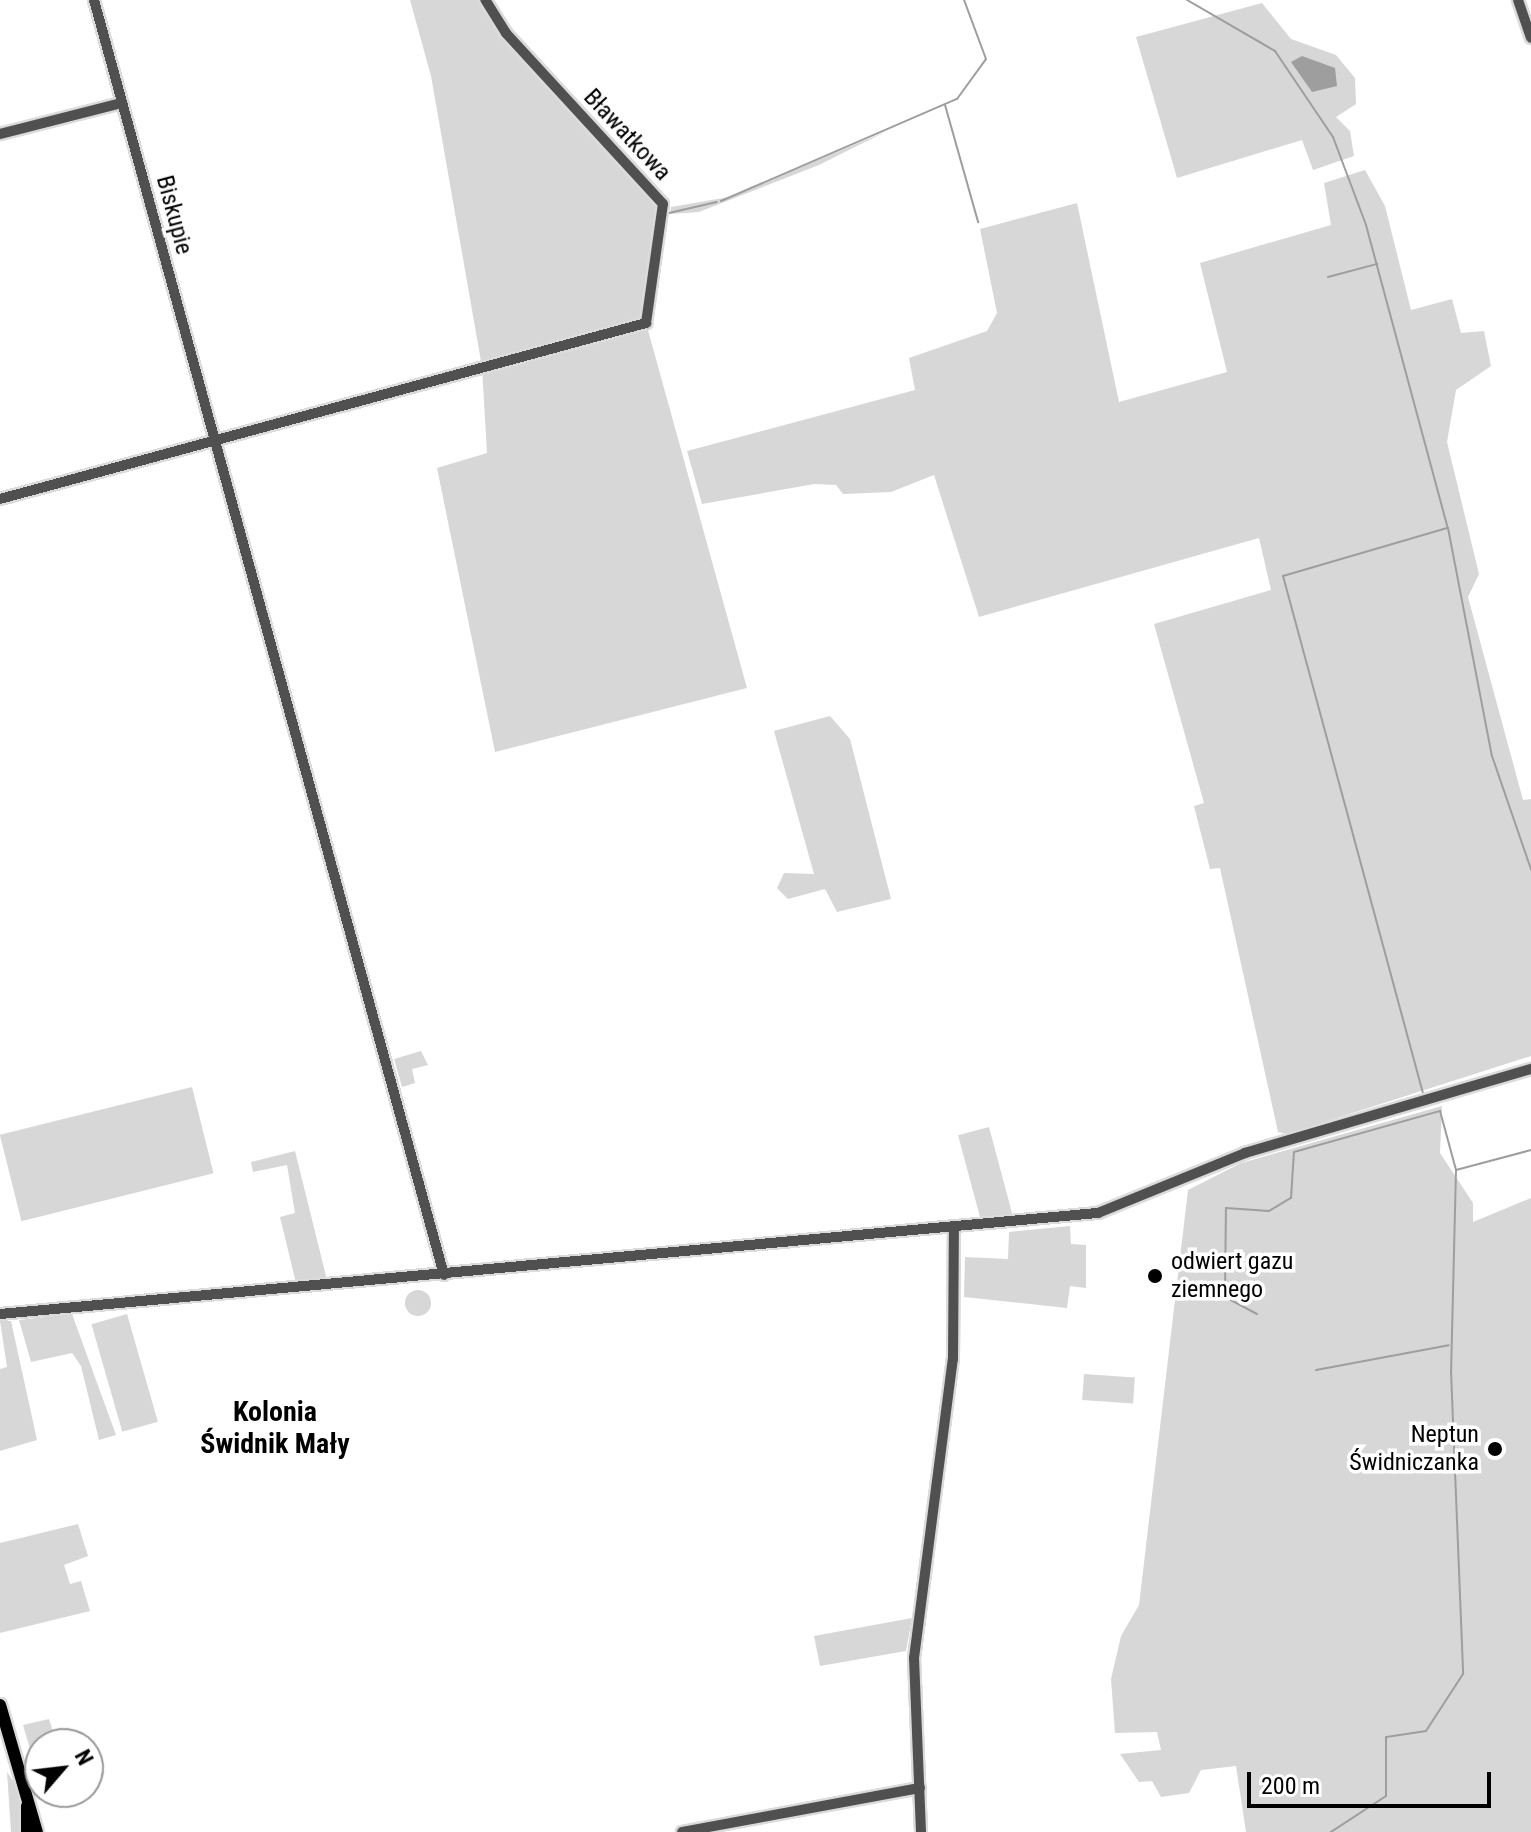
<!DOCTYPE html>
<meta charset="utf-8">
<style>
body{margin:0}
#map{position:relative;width:1531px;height:1832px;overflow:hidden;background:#fff;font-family:"Roboto Condensed",sans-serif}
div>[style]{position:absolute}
.green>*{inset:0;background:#d7d7d7;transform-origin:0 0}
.round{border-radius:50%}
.water>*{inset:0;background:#9e9e9e}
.stream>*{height:2px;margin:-1px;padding:0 1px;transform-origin:1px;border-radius:1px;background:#9e9e9e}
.roads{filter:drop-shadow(2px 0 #dbdbdb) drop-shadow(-2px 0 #dbdbdb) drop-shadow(0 2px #dbdbdb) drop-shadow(0 -2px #dbdbdb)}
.minor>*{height:10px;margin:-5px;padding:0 5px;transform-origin:5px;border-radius:5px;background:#505050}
.major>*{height:12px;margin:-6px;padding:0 6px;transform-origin:6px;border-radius:6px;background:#000}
.dots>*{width:22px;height:22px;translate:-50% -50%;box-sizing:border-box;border:4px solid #fff;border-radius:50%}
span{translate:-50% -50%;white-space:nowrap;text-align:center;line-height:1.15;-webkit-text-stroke:7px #fff;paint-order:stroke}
.street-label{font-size:24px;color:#000}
.poi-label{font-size:24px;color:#000}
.left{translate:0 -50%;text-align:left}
.right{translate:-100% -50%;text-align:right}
.quarter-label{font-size:28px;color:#000;font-weight:700}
.north{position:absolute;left:24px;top:1728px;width:80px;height:80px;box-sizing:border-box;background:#fff;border:2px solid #999;border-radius:50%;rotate:62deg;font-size:22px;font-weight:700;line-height:32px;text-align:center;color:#000}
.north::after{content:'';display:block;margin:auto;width:28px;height:36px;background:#000;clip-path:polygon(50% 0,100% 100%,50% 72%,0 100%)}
.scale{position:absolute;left:1247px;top:1772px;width:244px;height:36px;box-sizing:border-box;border:4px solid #000;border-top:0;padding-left:10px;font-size:24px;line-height:28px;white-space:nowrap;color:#000;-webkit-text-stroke:6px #fff;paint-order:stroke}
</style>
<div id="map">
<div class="green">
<div style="clip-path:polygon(410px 0,480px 0,665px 208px,646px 323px,747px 688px,495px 752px,437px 468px,487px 453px,482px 367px,431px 76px)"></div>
<div style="clip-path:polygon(1262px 3px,1291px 39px,1336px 55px,1355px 78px,1356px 104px,1336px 117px,1350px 131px,1354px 156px,1313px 170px,1302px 140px,1177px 178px,1136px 37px)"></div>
<div style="clip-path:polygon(887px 131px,819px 165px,699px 212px,670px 214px,671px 207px,729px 197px)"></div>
<div style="clip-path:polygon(1365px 170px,1385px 206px,1411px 310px,1452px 299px,1461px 333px,1484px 331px,1491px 366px,1456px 390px,1447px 442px,1479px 574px,1468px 597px,1523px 800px,1531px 799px,1531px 1056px,1287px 1134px,1278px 1132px,1220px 868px,1210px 869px,1194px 806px,1204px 803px,1154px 624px,1271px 590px,1259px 538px,979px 617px,934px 475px,891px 492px,843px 494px,836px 485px,814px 484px,702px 504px,687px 451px,915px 390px,909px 358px,987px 331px,997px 313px,980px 229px,1077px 203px,1119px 402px,1227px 372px,1200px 263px,1331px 225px,1324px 183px)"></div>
<div style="clip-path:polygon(830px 716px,850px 739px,891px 899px,837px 912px,825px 889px,788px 899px,777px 888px,784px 873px,814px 874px,774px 731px)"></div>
<div style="clip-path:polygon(421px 1051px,428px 1065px,412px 1069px,415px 1083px,402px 1087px,394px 1059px)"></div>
<div style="left:192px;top:1087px;width:89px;height:198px;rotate:76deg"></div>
<div style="clip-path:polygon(1442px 1106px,1440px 1153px,1473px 1203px,1473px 1222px,1531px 1198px,1531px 1832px,1246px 1832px,1236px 1766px,1201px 1770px,1189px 1793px,1161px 1797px,1152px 1781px,1139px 1782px,1120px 1754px,1161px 1750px,1157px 1732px,1115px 1733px,1111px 1679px,1121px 1636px,1139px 1605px,1188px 1190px,1241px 1163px)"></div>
<div style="left:989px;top:1127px;width:91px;height:32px;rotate:75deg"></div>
<div style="clip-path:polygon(295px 1151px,327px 1280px,296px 1283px,280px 1217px,295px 1213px,287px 1165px,253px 1172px,251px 1162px)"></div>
<div style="clip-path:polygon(1070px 1226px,1071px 1244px,1086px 1245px,1086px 1288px,1070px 1286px,1067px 1308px,964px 1297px,965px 1257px,1008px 1259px,1009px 1232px)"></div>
<div class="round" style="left:405px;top:1290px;width:26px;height:26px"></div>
<div style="clip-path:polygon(72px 1314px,116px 1435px,99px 1440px,81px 1366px,72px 1353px,31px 1362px,19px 1320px)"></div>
<div style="left:127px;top:1314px;width:112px;height:37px;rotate:74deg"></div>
<div style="clip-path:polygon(0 1321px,11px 1321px,37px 1440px,0 1451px,0 1369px,7px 1367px)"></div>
<div style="left:1084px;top:1374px;width:51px;height:26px;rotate:4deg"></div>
<div style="clip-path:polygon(78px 1524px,88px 1556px,64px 1565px,70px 1584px,81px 1581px,90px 1611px,0 1633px,0 1543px)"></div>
<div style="clip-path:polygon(912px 1618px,906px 1651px,820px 1666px,814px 1636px)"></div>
<div style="clip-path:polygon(49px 1719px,57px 1744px,40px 1744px,33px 1759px,23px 1725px)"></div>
<div style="clip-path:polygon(7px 1772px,20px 1791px,22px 1832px,11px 1832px)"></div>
</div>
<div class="water">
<div style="clip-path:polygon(1302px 56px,1335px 68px,1337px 86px,1312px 92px,1291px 62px)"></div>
</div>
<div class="stream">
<div style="left:1187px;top:0;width:102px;rotate:30.1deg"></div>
<div style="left:1275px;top:51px;width:104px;rotate:56deg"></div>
<div style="left:1333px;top:137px;width:94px;rotate:69.4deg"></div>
<div style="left:1366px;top:225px;width:314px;rotate:74.9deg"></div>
<div style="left:1448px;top:528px;width:232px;rotate:79.1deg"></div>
<div style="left:1492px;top:756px;width:120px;rotate:71deg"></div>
<div style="left:945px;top:105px;width:122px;rotate:74.2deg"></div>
<div style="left:721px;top:201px;width:257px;rotate:-23.4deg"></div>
<div style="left:957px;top:99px;width:49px;rotate:-54.1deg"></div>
<div style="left:986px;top:59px;width:63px;rotate:-110.4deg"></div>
<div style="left:669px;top:213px;width:49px;rotate:-12.9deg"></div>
<div style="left:1328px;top:277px;width:51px;rotate:-14.9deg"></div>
<div style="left:1424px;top:1097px;width:540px;rotate:-105.14deg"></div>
<div style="left:1283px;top:576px;width:171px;rotate:-16.3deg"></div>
<div style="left:1456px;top:1170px;width:78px;rotate:-14.9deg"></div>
<div style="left:1257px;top:1314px;width:36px;rotate:-152deg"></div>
<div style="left:1225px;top:1297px;width:89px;rotate:-89.4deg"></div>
<div style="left:1226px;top:1208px;width:43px;rotate:4deg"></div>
<div style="left:1269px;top:1211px;width:26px;rotate:-31deg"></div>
<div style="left:1291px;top:1198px;width:46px;rotate:-86.3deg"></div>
<div style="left:1294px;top:1152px;width:152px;rotate:-15.7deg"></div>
<div style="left:1440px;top:1111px;width:61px;rotate:74.8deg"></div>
<div style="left:1456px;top:1170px;width:201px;rotate:91.4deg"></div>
<div style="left:1451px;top:1371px;width:303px;rotate:87.7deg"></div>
<div style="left:1463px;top:1674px;width:68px;rotate:123deg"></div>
<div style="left:1426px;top:1731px;width:40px;rotate:171.5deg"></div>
<div style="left:1386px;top:1737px;width:59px;rotate:90deg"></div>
<div style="left:1386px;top:1796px;width:66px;rotate:146.8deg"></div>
<div style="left:1316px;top:1370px;width:135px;rotate:-10.6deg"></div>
</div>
<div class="roads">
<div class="minor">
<div style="left:94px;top:0;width:1322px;rotate:74.65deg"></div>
<div style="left:1518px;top:0;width:40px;rotate:71.1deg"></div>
<div style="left:0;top:134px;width:126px;rotate:-14.3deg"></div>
<div style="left:0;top:499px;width:670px;rotate:-15.24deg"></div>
<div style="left:646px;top:323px;width:120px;rotate:-81.9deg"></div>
<div style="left:663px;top:204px;width:232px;rotate:-132.6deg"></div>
<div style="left:506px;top:33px;width:39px;rotate:-122deg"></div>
<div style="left:0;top:1314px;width:1103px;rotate:-5.26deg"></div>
<div style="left:1098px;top:1213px;width:159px;rotate:-22.2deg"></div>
<div style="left:1245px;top:1153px;width:298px;rotate:-16.4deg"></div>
<div style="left:682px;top:1832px;width:242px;rotate:-10.5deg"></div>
<div style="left:921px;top:1832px;width:174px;rotate:-92.3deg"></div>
<div style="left:914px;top:1658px;width:302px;rotate:-82.6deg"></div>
<div style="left:953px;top:1359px;width:132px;rotate:-89.6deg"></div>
</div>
<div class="major">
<div style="left:0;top:1705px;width:132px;rotate:73.8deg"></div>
<div style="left:27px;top:1806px;width:26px;rotate:90deg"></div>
</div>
</div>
<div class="dots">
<div style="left:1155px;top:1276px;background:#000"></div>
<div style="left:1495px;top:1449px;background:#000"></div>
</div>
<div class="street-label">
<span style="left:627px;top:135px;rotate:47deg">Bławatkowa</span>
<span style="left:174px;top:215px;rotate:75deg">Biskupie</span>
</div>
<div class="poi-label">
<span class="left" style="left:1171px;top:1276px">odwiert gazu<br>ziemnego</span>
<span class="right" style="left:1479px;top:1449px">Neptun<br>Świdniczanka</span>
</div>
<div class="quarter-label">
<span style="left:275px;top:1428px">Kolonia<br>Świdnik Mały</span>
</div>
<div class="north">N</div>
<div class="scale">200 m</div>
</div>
